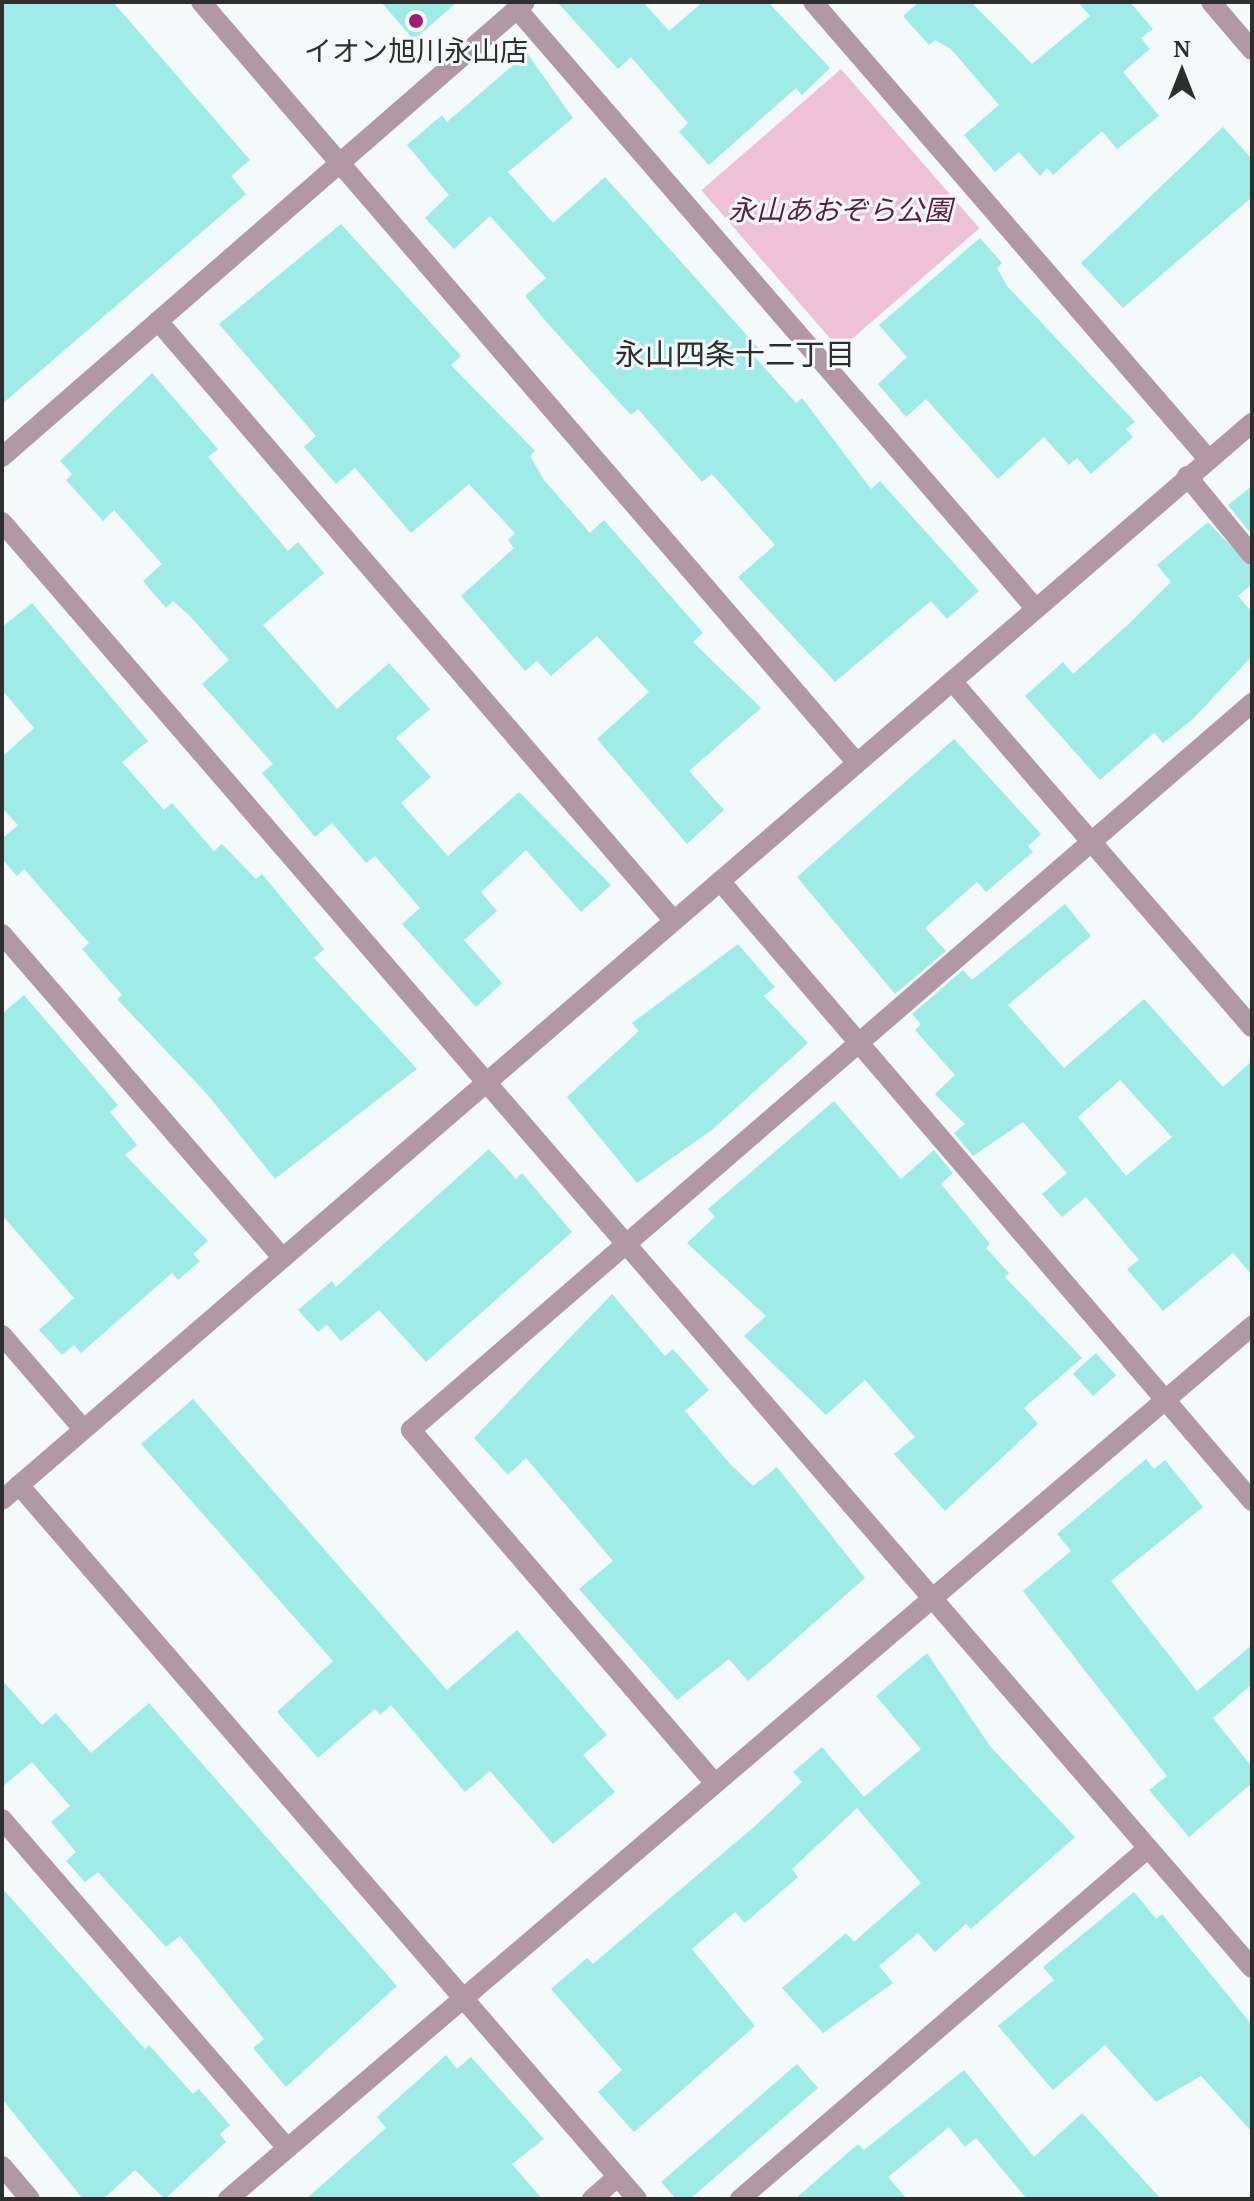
<!DOCTYPE html>
<meta charset="utf-8">
<style>
body{margin:0}
#map{position:relative;width:1254px;height:2201px;overflow:hidden;background:#f4fafa;font-family:"Noto Serif","Noto Sans JP",serif}
div>[style]{position:absolute}
.green>*{inset:0;background:#eec1d7;transform-origin:0 0}
.building>*{inset:0;background:#9eebe7;transform-origin:0 0}
.minor>*{height:20px;margin:-10px;padding:0 10px;transform-origin:10px;border-radius:10px;background:#b298a5}
.dots>*{width:22px;height:22px;translate:-50% -50%;box-sizing:border-box;border:4px solid #f4fafa;border-radius:50%}
span{translate:-50% -50%;white-space:nowrap;text-align:center;line-height:1.15;-webkit-text-stroke:6px #f4fafa;paint-order:stroke}
.poi-label{font-size:28px;color:#2d2f2f}
.park-label{font-size:28px;color:#5e1c44;font-style:italic}
.neighbourhood-label{font-size:30px;color:#2d2f2f}
.frame{position:absolute;inset:0;border:4px solid #2d2f2f;pointer-events:none}
.north{position:absolute;left:1142px;top:32px;width:80px;height:80px;-webkit-text-stroke:6px #f4fafa;paint-order:stroke;rotate:0deg;font-size:22px;font-weight:700;line-height:32px;text-align:center;color:#2d2f2f}
.north::after{content:'';display:block;margin:auto;width:28px;height:36px;background:#2d2f2f;clip-path:polygon(50% 0,100% 100%,50% 72%,0 100%)}
</style>
<div id="map">
<div class="green">
<div style="left:841px;top:69px;width:211px;height:185px;rotate:49deg"></div>
</div>
<div class="building">
<div style="clip-path:polygon(2px 2px,113px 2px,250px 160px,231px 176px,246px 194px,2px 404px)"></div>
<div style="clip-path:polygon(381px 2px,457px 2px,414px 40px)"></div>
<div style="clip-path:polygon(557px 2px,643px 2px,669px 31px,703px 2px,768px 2px,830px 68px,802px 95px,796px 88px,709px 165px,679px 132px,688px 123px,631px 57px,618px 69px)"></div>
<div style="clip-path:polygon(919px 2px,971px 2px,1032px 64px,1090px 16px,1078px 2px,1130px 2px,1153px 29px,1141px 38px,1150px 49px,1123px 72px,1159px 116px,1117px 149px,1102px 131px,1053px 175px,1047px 168px,1040px 176px,1019px 152px,995px 172px,964px 135px,999px 105px,951px 49px,935px 40px,929px 45px,903px 16px)"></div>
<div style="clip-path:polygon(527px 53px,573px 118px,508px 172px,553px 223px,605px 177px,761px 351px,754px 356px,796px 403px,802px 398px,871px 489px,880px 481px,979px 591px,947px 619px,931px 601px,835px 682px,738px 577px,775px 545px,712px 474px,702px 482px,638px 409px,631px 415px,550px 326px,525px 296px,546px 278px,490px 216px,454px 249px,425px 218px,449px 195px,407px 145px,442px 115px,447px 122px)"></div>
<div style="clip-path:polygon(1223px 127px,1252px 159px,1252px 197px,1123px 308px,1081px 263px)"></div>
<div style="clip-path:polygon(341px 224px,461px 356px,451px 365px,535px 451px,530px 456px,544px 480px,590px 533px,604px 520px,703px 633px,693px 642px,761px 708px,689px 771px,724px 810px,687px 844px,597px 739px,649px 692px,597px 636px,551px 676px,537px 661px,525px 671px,461px 596px,514px 548px,508px 540px,515px 533px,469px 484px,411px 533px,355px 468px,336px 484px,304px 447px,316px 436px,219px 324px)"></div>
<div style="clip-path:polygon(980px 238px,1002px 263px,997px 268px,1007px 286px,1135px 422px,1126px 429px,1133px 437px,1091px 474px,1077px 458px,1069px 465px,1044px 437px,998px 479px,926px 399px,906px 417px,878px 384px,907px 357px,879px 325px)"></div>
<div style="clip-path:polygon(152px 373px,218px 449px,208px 457px,288px 551px,298px 542px,324px 573px,263px 625px,337px 709px,389px 663px,430px 709px,396px 738px,431px 777px,401px 803px,448px 856px,519px 792px,611px 885px,581px 912px,526px 850px,481px 892px,497px 911px,464px 940px,502px 983px,476px 1007px,402px 924px,420px 908px,375px 856px,366px 863px,332px 823px,315px 837px,262px 773px,273px 764px,202px 684px,229px 660px,189px 615px,173px 601px,166px 608px,143px 581px,162px 564px,114px 510px,103px 521px,66px 480px,72px 474px,60px 461px)"></div>
<div style="clip-path:polygon(1252px 486px,1252px 535px,1228px 505px)"></div>
<div style="clip-path:polygon(1208px 522px,1252px 568px,1252px 584px,1238px 596px,1252px 612px,1252px 656px,1193px 719px,1163px 743px,1154px 733px,1100px 780px,1025px 696px,1063px 662px,1073px 674px,1132px 621px,1171px 582px,1157px 565px)"></div>
<div style="clip-path:polygon(32px 603px,148px 741px,122px 762px,164px 810px,172px 803px,214px 851px,222px 844px,256px 879px,262px 874px,324px 949px,314px 958px,417px 1069px,275px 1179px,207px 1094px,117px 999px,122px 995px,82px 949px,89px 943px,24px 869px,17px 876px,2px 859px,2px 839px,18px 825px,2px 808px,2px 757px,34px 728px,2px 690px,2px 627px)"></div>
<div style="clip-path:polygon(954px 739px,1041px 834px,1028px 846px,1033px 852px,986px 892px,977px 882px,925px 928px,946px 951px,895px 994px,797px 877px)"></div>
<div style="clip-path:polygon(evenodd,1065px 904px,1091px 936px,1008px 1005px,1064px 1068px,1144px 999px,1223px 1087px,1252px 1061px,1252px 1275px,1233px 1253px,1163px 1311px,1127px 1269px,1139px 1260px,1086px 1197px,1062px 1217px,1042px 1194px,1067px 1173px,1023px 1122px,973px 1156px,954px 1133px,965px 1124px,935px 1094px,955px 1075px,915px 1030px,921px 1024px,912px 1014px,963px 970px,972px 980px,1065px 904px,1120px 1080px,1172px 1137px,1126px 1176px,1078px 1117px,1120px 1080px)"></div>
<div style="clip-path:polygon(738px 944px,775px 987px,764px 996px,808px 1043px,713px 1129px,637px 1183px,567px 1097px,639px 1031px,632px 1023px)"></div>
<div style="clip-path:polygon(24px 995px,118px 1105px,110px 1112px,137px 1145px,125px 1155px,208px 1241px,193px 1254px,200px 1261px,178px 1280px,172px 1273px,81px 1353px,74px 1345px,62px 1355px,39px 1330px,74px 1298px,2px 1215px,2px 1014px)"></div>
<div style="clip-path:polygon(834px 1101px,901px 1179px,934px 1150px,953px 1173px,941px 1184px,990px 1244px,986px 1248px,1009px 1273px,1005px 1277px,1082px 1358px,1024px 1408px,1038px 1424px,945px 1511px,894px 1454px,915px 1437px,865px 1380px,826px 1415px,744px 1336px,766px 1316px,687px 1243px,715px 1217px,708px 1209px)"></div>
<div style="clip-path:polygon(489px 1149px,516px 1179px,522px 1173px,572px 1232px,426px 1362px,379px 1310px,341px 1341px,327px 1325px,318px 1332px,298px 1310px,332px 1281px,336px 1287px)"></div>
<div style="clip-path:polygon(612px 1294px,665px 1356px,673px 1349px,709px 1390px,685px 1411px,730px 1464px,753px 1486px,777px 1467px,865px 1578px,748px 1681px,729px 1659px,677px 1700px,579px 1589px,613px 1561px,526px 1458px,508px 1475px,474px 1438px)"></div>
<div style="left:1096px;top:1353px;width:30px;height:31px;rotate:48deg"></div>
<div style="clip-path:polygon(193px 1399px,447px 1690px,517px 1630px,607px 1735px,583px 1755px,615px 1792px,553px 1844px,490px 1771px,465px 1792px,391px 1705px,380px 1715px,375px 1709px,318px 1758px,277px 1712px,333px 1661px,141px 1444px)"></div>
<div style="clip-path:polygon(1146px 1459px,1154px 1469px,1165px 1460px,1203px 1507px,1111px 1581px,1197px 1691px,1252px 1645px,1252px 1684px,1213px 1718px,1252px 1767px,1252px 1783px,1189px 1837px,1149px 1790px,1167px 1776px,1023px 1591px,1071px 1551px,1057px 1534px)"></div>
<div style="clip-path:polygon(927px 1653px,990px 1746px,1075px 1837px,971px 1929px,966px 1924px,935px 1952px,918px 1933px,879px 1966px,893px 1983px,823px 2033px,782px 1988px,846px 1933px,854px 1942px,921px 1883px,857px 1808px,792px 1869px,798px 1877px,745px 1923px,735px 1912px,692px 1949px,755px 2026px,634px 2132px,598px 2092px,622px 2070px,551px 1989px,587px 1958px,593px 1964px,755px 1826px,802px 1782px,793px 1772px,822px 1747px,864px 1797px,921px 1749px,876px 1696px)"></div>
<div style="clip-path:polygon(2px 1680px,42px 1725px,56px 1713px,91px 1753px,149px 1703px,397px 1986px,286px 2087px,253px 2048px,264px 2039px,180px 1936px,166px 1947px,98px 1872px,85px 1882px,66px 1861px,76px 1852px,51px 1822px,70px 1806px,32px 1762px,2px 1787px)"></div>
<div style="clip-path:polygon(2px 1888px,145px 2049px,149px 2045px,193px 2094px,199px 2089px,230px 2125px,220px 2134px,226px 2142px,165px 2199px,135px 2170px,103px 2199px,83px 2199px,2px 2099px)"></div>
<div style="clip-path:polygon(1134px 1892px,1156px 1919px,1162px 1914px,1252px 2025px,1252px 2132px,1201px 2076px,1156px 2102px,1105px 2045px,1053px 2090px,998px 2026px,1054px 1980px,1043px 1967px)"></div>
<div style="clip-path:polygon(446px 2055px,457px 2069px,471px 2057px,544px 2139px,512px 2164px,542px 2199px,306px 2199px,386px 2128px,377px 2117px)"></div>
<div style="clip-path:polygon(797px 2064px,818px 2088px,690px 2199px,676px 2199px,661px 2182px)"></div>
<div style="clip-path:polygon(964px 2070px,1034px 2157px,1082px 2113px,1161px 2199px,1027px 2199px,976px 2138px,965px 2147px,949px 2127px,888px 2177px,907px 2199px,795px 2199px,858px 2144px,864px 2150px)"></div>
</div>
<div class="minor">
<div style="left:201px;top:2px;width:1003px;rotate:49.24deg"></div>
<div style="left:813px;top:2px;width:605px;rotate:49.15deg"></div>
<div style="left:1211px;top:2px;width:63px;rotate:49.5deg"></div>
<div style="left:517px;top:9px;width:793px;rotate:49.14deg"></div>
<div style="left:158px;top:321px;width:791px;rotate:49.3deg"></div>
<div style="left:2px;top:457px;width:693px;rotate:-41.02deg"></div>
<div style="left:1187px;top:476px;width:102px;rotate:50.6deg"></div>
<div style="left:2px;top:522px;width:1911px;rotate:49.16deg"></div>
<div style="left:952px;top:681px;width:458px;rotate:49.1deg"></div>
<div style="left:720px;top:881px;width:817px;rotate:49.37deg"></div>
<div style="left:2px;top:934px;width:429px;rotate:49.1deg"></div>
<div style="left:2px;top:1335px;width:124px;rotate:49.2deg"></div>
<div style="left:19px;top:1485px;width:944px;rotate:49.12deg"></div>
<div style="left:2px;top:1500px;width:1650px;rotate:-40.75deg"></div>
<div style="left:712px;top:1780px;width:462px;rotate:-130.7deg"></div>
<div style="left:411px;top:1430px;width:1112px;rotate:-40.84deg"></div>
<div style="left:2px;top:1819px;width:435px;rotate:49.1deg"></div>
<div style="left:2px;top:2166px;width:43px;rotate:49.7deg"></div>
<div style="left:228px;top:2199px;width:1346px;rotate:-40.45deg"></div>
<div style="left:592px;top:2199px;width:33px;rotate:-41deg"></div>
<div style="left:740px;top:2199px;width:537px;rotate:-40.69deg"></div>
</div>
<div class="dots">
<div style="left:416px;top:21px;background:#a01f71"></div>
</div>
<div class="poi-label">
<span style="left:416px;top:50px">イオン旭川永山店</span>
</div>
<div class="park-label">
<span style="left:840px;top:209px">永山あおぞら公園</span>
</div>
<div class="neighbourhood-label">
<span style="left:735px;top:354px">永山四条十二丁目</span>
</div>
<div class="frame"></div>
<div class="north">N</div>
</div>
